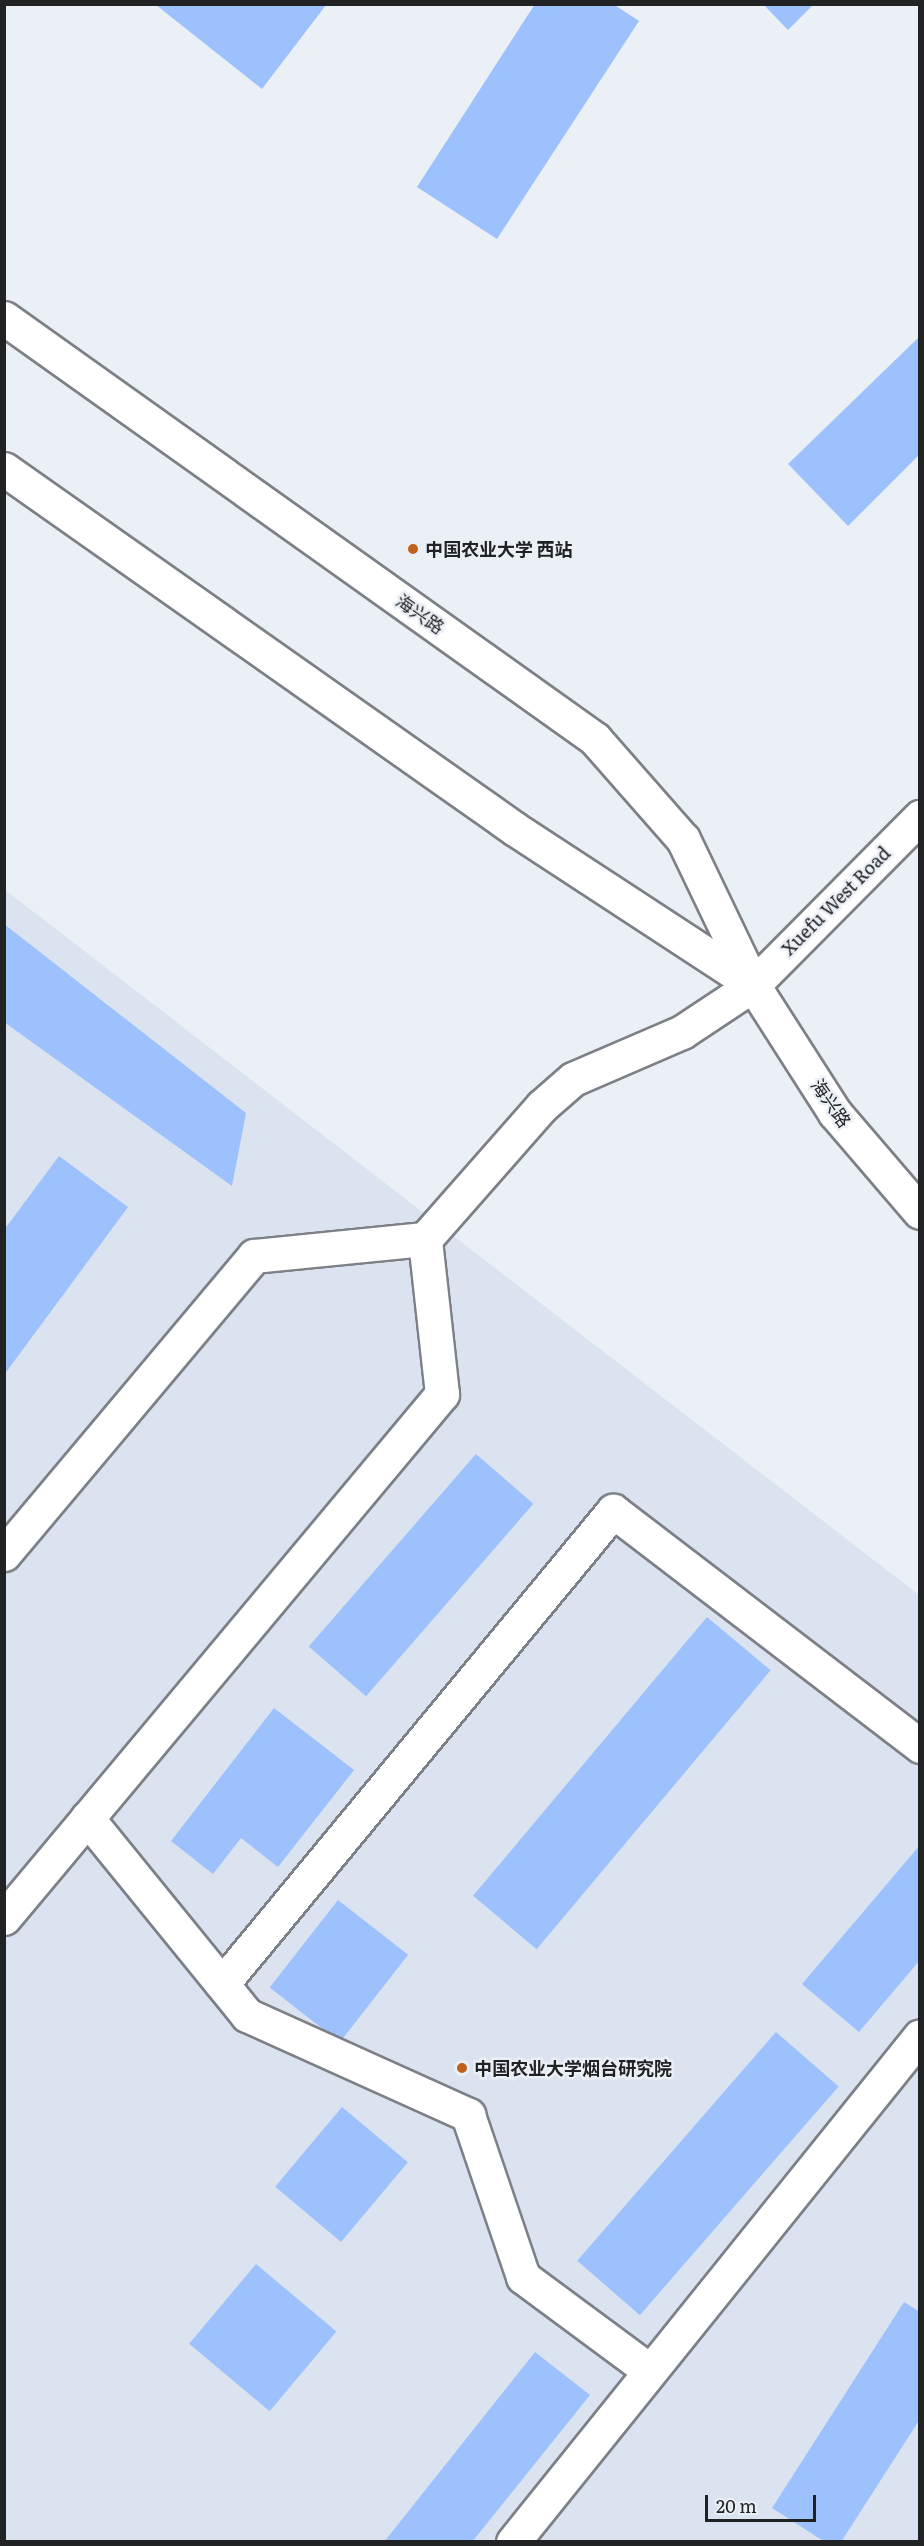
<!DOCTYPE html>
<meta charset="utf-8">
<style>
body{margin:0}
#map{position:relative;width:924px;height:2546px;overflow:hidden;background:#ebeff6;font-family:Literata,"Noto Sans SC",serif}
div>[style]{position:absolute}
.built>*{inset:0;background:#dbe3f0}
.building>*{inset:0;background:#9dc1fd;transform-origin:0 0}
.roads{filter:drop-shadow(2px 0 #7d8086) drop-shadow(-2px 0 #7d8086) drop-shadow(0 2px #7d8086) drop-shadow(0 -2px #7d8086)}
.street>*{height:33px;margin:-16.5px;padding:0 16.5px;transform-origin:16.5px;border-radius:16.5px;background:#fff}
.secondary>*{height:33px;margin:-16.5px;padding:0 16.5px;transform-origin:16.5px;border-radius:16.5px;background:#fff}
.dots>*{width:16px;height:16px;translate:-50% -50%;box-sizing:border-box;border:3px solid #ebeff6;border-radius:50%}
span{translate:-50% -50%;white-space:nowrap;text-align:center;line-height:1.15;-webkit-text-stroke:5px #ebeff6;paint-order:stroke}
.poi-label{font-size:18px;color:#212224;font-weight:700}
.left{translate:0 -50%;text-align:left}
.street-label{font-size:18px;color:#212224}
.frame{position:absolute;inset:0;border:6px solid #212224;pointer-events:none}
.scale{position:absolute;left:705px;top:2495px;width:111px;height:27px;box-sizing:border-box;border:3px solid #212224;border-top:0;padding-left:8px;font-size:18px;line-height:21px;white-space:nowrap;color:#212224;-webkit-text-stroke:4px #ebeff6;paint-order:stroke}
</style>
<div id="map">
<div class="built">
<div style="clip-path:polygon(4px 889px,919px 1595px,919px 2541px,5px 2541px)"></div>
</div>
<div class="building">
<div style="clip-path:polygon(535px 4px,613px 4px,639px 21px,497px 239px,417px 187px)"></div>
<div style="clip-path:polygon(763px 4px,814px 4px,788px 30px)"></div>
<div style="clip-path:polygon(156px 5px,326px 5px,262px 89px)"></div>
<div style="clip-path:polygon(920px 336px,920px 454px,848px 526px,788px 464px)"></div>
<div style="clip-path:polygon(4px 924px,246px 1113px,232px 1186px,4px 1022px)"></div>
<div style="clip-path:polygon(59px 1156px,128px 1207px,4px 1375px,4px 1230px)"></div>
<div style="left:476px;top:1454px;width:76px;height:255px;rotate:41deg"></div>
<div style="left:707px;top:1617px;width:83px;height:364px;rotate:40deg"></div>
<div style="clip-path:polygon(274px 1708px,354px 1770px,278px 1867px,241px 1838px,213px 1874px,171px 1841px)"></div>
<div style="clip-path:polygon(920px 1845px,920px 1960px,859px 2032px,802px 1984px)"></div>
<div style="left:338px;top:1900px;width:89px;height:111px;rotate:38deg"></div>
<div style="left:776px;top:2032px;width:83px;height:303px;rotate:41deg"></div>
<div style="left:342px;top:2107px;width:86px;height:104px;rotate:40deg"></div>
<div style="left:256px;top:2264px;width:105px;height:104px;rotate:40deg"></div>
<div style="clip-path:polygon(904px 2302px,920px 2312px,920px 2419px,841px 2542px,825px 2542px,772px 2508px)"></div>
<div style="clip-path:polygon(535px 2352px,590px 2395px,472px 2542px,384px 2542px)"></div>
</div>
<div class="roads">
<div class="street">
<div style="left:4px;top:1554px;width:389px;rotate:-50deg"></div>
<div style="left:254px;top:1256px;width:172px;rotate:-5.7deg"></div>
<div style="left:425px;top:1239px;width:177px;rotate:-48.7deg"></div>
<div style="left:542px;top:1106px;width:41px;rotate:-41.1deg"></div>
<div style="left:573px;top:1079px;width:119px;rotate:-23.3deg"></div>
<div style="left:682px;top:1032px;width:85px;rotate:-33.5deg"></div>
<div style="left:87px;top:1818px;width:254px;rotate:50.9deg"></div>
<div style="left:247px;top:2015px;width:243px;rotate:24.3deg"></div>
<div style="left:468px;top:2115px;width:171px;rotate:71.2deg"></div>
<div style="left:523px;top:2277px;width:158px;rotate:36.5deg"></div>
<div style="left:4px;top:1918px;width:683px;rotate:-50.11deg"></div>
<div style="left:442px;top:1394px;width:156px;rotate:-96.3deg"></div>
<div style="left:222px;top:1984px;width:614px;rotate:-50.42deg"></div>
<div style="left:613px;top:1511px;width:387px;rotate:37.4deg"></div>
<div style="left:513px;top:2542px;width:649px;rotate:-51.19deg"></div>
</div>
<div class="secondary">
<div style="left:4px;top:318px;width:726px;rotate:35.46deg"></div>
<div style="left:595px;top:739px;width:133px;rotate:48.7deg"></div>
<div style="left:683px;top:839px;width:162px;rotate:64.4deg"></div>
<div style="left:753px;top:985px;width:152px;rotate:57.4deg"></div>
<div style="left:835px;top:1113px;width:130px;rotate:49.4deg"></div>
<div style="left:4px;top:469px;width:625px;rotate:35.16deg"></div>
<div style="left:515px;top:829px;width:285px;rotate:33.2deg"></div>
<div style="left:753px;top:985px;width:237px;rotate:-45.2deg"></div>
</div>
</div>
<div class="dots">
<div style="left:413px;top:549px;background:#c0601d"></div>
<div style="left:462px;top:2068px;background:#c0601d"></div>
</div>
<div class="poi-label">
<span class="left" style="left:425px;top:549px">中国农业大学 西站</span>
<span class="left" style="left:474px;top:2068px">中国农业大学烟台研究院</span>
</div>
<div class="street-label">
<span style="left:420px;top:614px;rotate:35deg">海兴路</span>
<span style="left:836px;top:901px;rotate:-45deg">Xuefu West Road</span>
<span style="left:831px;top:1103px;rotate:55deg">海兴路</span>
</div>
<div class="frame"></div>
<div class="scale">20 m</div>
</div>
